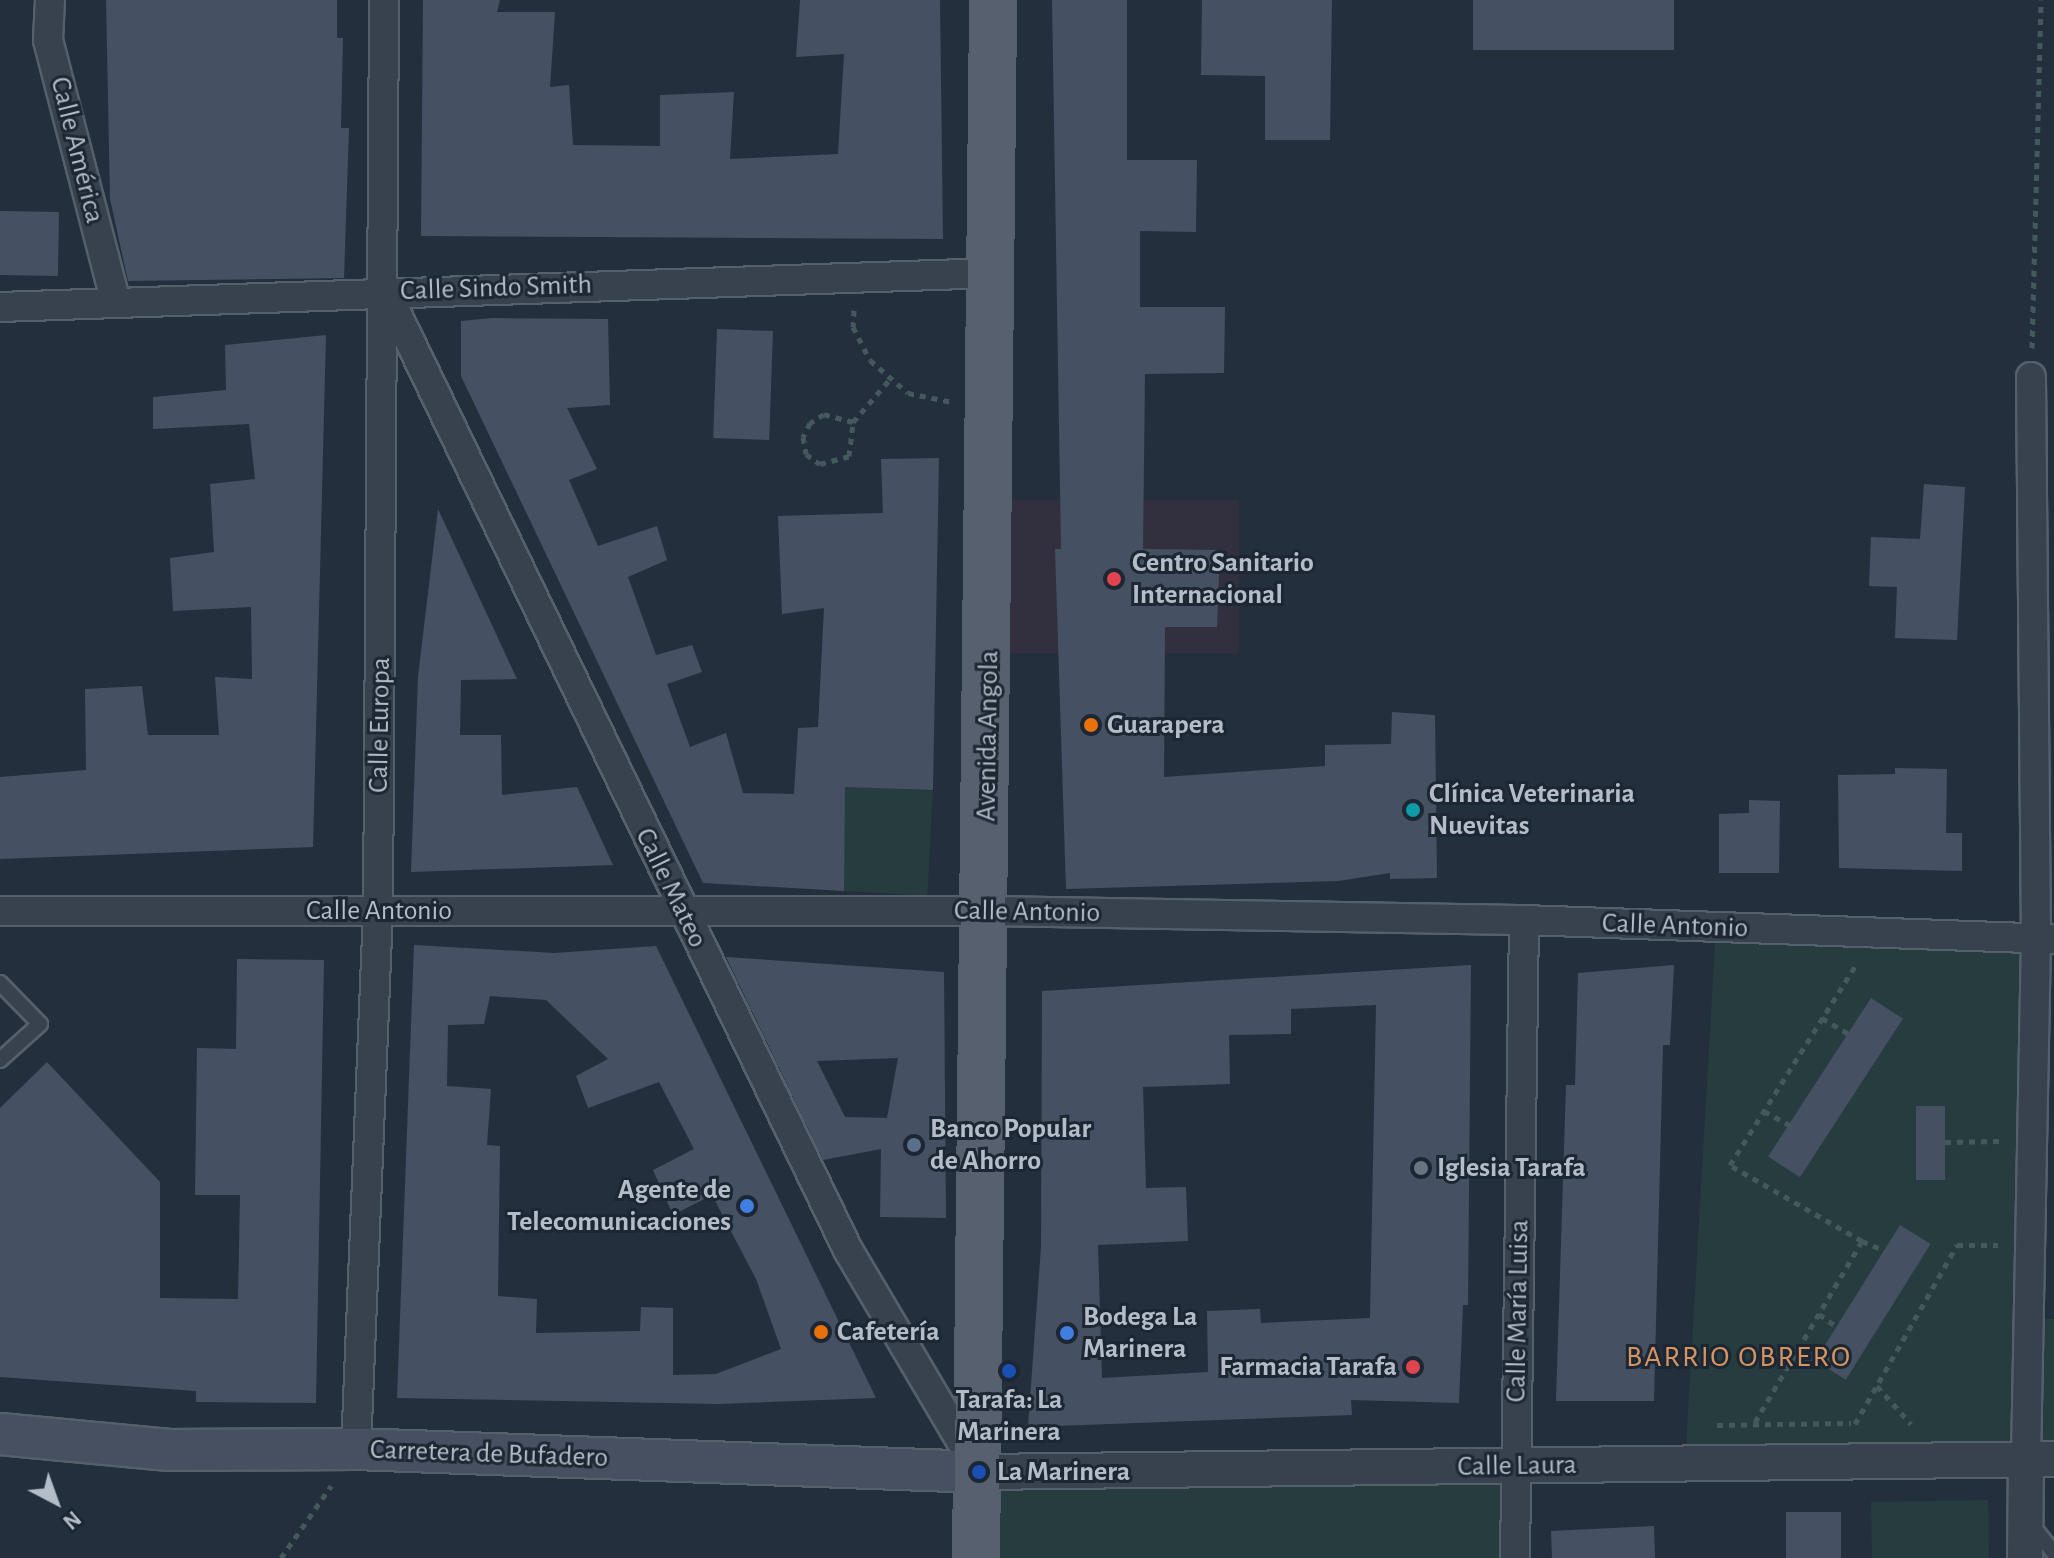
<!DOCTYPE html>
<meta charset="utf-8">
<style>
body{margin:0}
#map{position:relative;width:2054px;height:1558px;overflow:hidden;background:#242f3e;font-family:"Alegreya Sans",sans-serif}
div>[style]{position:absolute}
.medical>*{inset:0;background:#32303f;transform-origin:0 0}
.green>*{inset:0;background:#263c3f;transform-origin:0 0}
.building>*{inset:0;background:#455162;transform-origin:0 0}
.path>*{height:5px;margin-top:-2.5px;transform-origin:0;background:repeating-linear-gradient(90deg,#44595c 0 6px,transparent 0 12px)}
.roads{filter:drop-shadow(2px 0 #565f6c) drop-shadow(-2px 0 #565f6c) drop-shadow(0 2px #565f6c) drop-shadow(0 -2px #565f6c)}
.service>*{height:14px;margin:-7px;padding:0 7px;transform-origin:7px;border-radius:7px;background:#38414e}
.minor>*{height:28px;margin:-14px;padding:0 14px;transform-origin:14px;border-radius:14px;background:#38414e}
.tertiary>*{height:34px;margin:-17px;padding:0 17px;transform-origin:17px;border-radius:17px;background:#38414e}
.secondary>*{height:40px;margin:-20px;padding:0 20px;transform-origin:20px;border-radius:20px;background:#465061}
.primary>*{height:44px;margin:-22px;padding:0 22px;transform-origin:22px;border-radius:22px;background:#56606e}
.dots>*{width:22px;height:22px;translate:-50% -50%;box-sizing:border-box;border:4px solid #1d2633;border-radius:50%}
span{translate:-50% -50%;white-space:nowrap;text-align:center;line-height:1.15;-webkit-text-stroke:6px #1d2633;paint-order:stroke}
.street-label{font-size:28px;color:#b4bcc9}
.poi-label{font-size:28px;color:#b4bcc9;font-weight:700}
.left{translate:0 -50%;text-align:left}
.right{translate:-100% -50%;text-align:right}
.neighbourhood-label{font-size:30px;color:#d59563;letter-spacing:2px}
.north{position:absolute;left:16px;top:1462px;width:80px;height:80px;-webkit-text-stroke:6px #1d2633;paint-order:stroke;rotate:139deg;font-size:22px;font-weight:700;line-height:32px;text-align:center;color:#b4bcc9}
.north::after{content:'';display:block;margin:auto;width:28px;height:36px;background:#b4bcc9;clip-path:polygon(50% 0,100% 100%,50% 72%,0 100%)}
</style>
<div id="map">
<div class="medical">
<div style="left:1239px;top:500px;width:153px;height:248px;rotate:90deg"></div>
</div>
<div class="green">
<div style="left:842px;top:786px;width:91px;height:105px;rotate:3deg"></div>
<div style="clip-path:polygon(1716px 927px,2036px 940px,2034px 1319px,2054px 1319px,2054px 1459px,1685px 1464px)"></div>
<div style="left:1515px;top:1466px;width:92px;height:536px;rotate:90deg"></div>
<div style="left:1988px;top:1500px;width:58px;height:117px;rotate:89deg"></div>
</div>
<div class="building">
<div style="clip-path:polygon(106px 0,337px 0,337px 38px,343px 38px,341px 128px,349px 128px,344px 278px,128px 281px,110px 199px)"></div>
<div style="clip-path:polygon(423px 0,500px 0,497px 12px,555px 12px,550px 87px,569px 85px,573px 145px,660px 146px,660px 95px,734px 92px,730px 159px,838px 154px,844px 54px,796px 57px,800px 0,940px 0,943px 239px,421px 236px)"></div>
<div style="clip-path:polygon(1052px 0,1127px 0,1127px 160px,1197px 160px,1196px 232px,1140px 231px,1140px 307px,1225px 307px,1224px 373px,1145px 374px,1143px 549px,1220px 550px,1217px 627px,1165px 627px,1164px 777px,1325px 766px,1325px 745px,1391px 744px,1392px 712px,1435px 715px,1437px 878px,1390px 879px,1390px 873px,1338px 881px,1066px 889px,1055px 549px,1061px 549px)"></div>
<div style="clip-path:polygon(1202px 0,1332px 0,1330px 140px,1265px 140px,1265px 76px,1201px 75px)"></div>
<div style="left:1473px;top:0;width:201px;height:50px"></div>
<div style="left:59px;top:212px;width:64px;height:59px;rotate:91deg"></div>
<div style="clip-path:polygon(492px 318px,608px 319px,610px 405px,567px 408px,597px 469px,569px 480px,598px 546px,657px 526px,667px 560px,628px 577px,656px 655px,692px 645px,702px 672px,667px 684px,690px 747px,726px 733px,743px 793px,794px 794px,798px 728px,818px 727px,824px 608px,782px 614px,778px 516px,883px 513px,881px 459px,939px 458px,933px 790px,845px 787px,844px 891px,703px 883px,461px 376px,461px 321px)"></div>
<div style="left:717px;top:329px;width:56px;height:109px;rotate:2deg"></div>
<div style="clip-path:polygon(326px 335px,313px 847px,0 859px,0 777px,86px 770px,85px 689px,142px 686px,148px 735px,219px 735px,215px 677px,252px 679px,251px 607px,173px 611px,170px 558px,214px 552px,210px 484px,255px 479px,249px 424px,153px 429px,153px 397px,226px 390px,225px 345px)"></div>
<div style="clip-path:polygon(1924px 484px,1965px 487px,1957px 640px,1895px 638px,1897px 587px,1869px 586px,1871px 537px,1920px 539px)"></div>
<div style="clip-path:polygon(438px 509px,517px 679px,461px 680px,460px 735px,501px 735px,502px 795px,577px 787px,613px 865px,411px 872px,418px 677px)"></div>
<div style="clip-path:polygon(1895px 768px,1947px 769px,1946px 833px,1962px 833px,1962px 871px,1839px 868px,1838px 775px,1895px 774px)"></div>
<div style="clip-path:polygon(1749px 800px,1780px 801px,1779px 873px,1719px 873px,1719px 814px,1749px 813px)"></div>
<div style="clip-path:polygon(evenodd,414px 945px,554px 953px,656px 946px,876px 1398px,719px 1404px,397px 1398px,414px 945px,490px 996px,546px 1000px,608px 1059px,576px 1076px,588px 1108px,659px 1082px,694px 1149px,653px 1170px,673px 1215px,712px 1195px,756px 1279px,781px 1349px,716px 1374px,673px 1375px,673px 1308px,641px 1307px,640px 1331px,536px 1333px,537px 1299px,498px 1296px,500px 1146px,487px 1145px,491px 1089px,447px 1086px,448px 1025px,484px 1024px,490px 996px)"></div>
<div style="clip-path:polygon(evenodd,726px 957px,944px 972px,946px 1218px,880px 1217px,881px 1149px,823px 1160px,726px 957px,898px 1058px,887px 1118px,845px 1117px,817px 1061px,898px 1058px)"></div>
<div style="clip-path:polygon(237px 959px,324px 960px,316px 1403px,196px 1402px,196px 1391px,0 1377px,0 1108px,47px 1062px,160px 1182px,160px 1298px,238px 1299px,240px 1195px,195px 1195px,197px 1048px,236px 1049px)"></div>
<div style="clip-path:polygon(evenodd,1471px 965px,1468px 1305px,1463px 1305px,1459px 1403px,1351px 1400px,1352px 1415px,1028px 1427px,1041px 1247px,1042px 991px,1471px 965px,1376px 1005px,1370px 1318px,1261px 1323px,1260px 1309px,1207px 1311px,1208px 1372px,1102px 1378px,1098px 1245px,1188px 1241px,1186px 1187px,1146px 1188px,1143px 1087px,1230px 1084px,1229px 1035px,1291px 1034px,1291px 1009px,1376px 1005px)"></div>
<div style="clip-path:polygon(1674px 965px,1670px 1045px,1663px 1045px,1654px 1401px,1556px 1401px,1566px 1085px,1575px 1085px,1578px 973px)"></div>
<div style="left:1871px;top:998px;width:38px;height:189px;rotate:33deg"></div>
<div style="left:1916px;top:1106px;width:29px;height:74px"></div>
<div style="left:1900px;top:1225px;width:36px;height:160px;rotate:32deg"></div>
<div style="left:1786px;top:1512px;width:55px;height:46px"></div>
<div style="clip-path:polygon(1654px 1526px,1655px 1558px,1552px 1558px,1551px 1531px)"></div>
</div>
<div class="path">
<div style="left:854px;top:310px;width:17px;rotate:93deg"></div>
<div style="left:853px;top:327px;width:37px;rotate:63deg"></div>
<div style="left:870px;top:360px;width:50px;rotate:41deg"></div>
<div style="left:908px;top:393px;width:45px;rotate:11.6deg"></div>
<div style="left:2032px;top:348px;width:348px;rotate:-88.5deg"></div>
<div style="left:853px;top:422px;width:30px;rotate:-165deg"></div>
<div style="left:824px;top:414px;width:17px;rotate:147deg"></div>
<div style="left:810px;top:423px;width:16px;rotate:117deg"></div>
<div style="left:803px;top:437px;width:17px;rotate:80deg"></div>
<div style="left:806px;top:454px;width:17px;rotate:36deg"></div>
<div style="left:820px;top:464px;width:30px;rotate:-15deg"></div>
<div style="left:849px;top:456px;width:34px;rotate:-83deg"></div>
<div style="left:853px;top:422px;width:58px;rotate:-49.2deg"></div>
<div style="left:1822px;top:1018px;width:31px;rotate:31deg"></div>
<div style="left:1764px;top:1111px;width:31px;rotate:29deg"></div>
<div style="left:1945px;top:1142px;width:54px;rotate:-1.1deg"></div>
<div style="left:1862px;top:1241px;width:25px;rotate:23deg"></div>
<div style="left:1819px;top:1314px;width:24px;rotate:36deg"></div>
<div style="left:1877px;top:1386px;width:51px;rotate:48.2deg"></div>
<div style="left:1755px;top:1422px;width:210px;rotate:-59.4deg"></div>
<div style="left:1862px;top:1241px;width:152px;rotate:-150.1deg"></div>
<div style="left:1730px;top:1165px;width:239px;rotate:-57.8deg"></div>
<div style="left:1855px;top:1424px;width:206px;rotate:-60.3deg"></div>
<div style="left:1957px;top:1245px;width:41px"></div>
<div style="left:1717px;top:1425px;width:134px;rotate:-0.9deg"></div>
<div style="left:281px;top:1558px;width:88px;rotate:-55.2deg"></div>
</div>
<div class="roads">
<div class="service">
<div style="left:0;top:983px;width:57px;rotate:45.7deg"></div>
<div style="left:40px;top:1024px;width:54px;rotate:138deg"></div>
<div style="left:2032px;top:1525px;width:36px;rotate:52deg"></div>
</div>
<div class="minor">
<div style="left:50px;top:0;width:40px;rotate:92.9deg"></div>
<div style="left:48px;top:40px;width:268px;rotate:75.5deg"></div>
<div style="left:389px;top:298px;width:1057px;rotate:64.26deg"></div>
<div style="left:848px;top:1250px;width:250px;rotate:59.4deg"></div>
<div style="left:0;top:307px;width:993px;rotate:-1.96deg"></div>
<div style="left:0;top:911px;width:985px"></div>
<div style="left:985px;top:911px;width:539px;rotate:0.96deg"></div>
<div style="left:1524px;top:920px;width:530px;rotate:2.05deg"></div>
<div style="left:356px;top:1449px;width:538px;rotate:-87.66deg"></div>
<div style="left:378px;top:911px;width:911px;rotate:-89.62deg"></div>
<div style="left:2026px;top:1459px;width:519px;rotate:-88.9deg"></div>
<div style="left:2036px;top:940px;width:563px;rotate:-90.51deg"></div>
<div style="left:1515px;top:1558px;width:638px;rotate:-89.19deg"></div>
</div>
<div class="tertiary">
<div style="left:979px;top:1472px;width:1075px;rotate:-0.69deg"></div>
<div style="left:2025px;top:1558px;width:99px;rotate:-89.4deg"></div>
</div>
<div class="secondary">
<div style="left:0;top:1434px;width:170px;rotate:5.4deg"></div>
<div style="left:169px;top:1450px;width:187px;rotate:-0.3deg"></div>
<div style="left:356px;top:1449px;width:623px;rotate:2.11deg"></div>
</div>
<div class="primary">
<div style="left:976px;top:1558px;width:1558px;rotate:-89.37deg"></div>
</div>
</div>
<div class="dots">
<div style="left:1114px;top:579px;background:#e0444e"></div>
<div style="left:1091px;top:725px;background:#e8710a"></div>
<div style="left:1413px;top:810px;background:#0f9aa8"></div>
<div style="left:914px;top:1145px;background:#5c6f8a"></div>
<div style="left:1421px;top:1168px;background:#6b7280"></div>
<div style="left:747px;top:1206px;background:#3f7fe0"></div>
<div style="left:821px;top:1332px;background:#e8710a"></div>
<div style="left:1067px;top:1333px;background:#3f7fe0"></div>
<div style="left:1413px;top:1367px;background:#e0444e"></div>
<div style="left:1009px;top:1371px;background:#1a4fb4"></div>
<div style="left:979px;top:1472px;background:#1a4fb4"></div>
</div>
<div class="street-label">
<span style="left:77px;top:150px;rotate:76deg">Calle América</span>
<span style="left:496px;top:288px;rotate:-2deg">Calle Sindo Smith</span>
<span style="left:380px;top:725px;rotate:-89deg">Calle Europa</span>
<span style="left:988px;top:736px;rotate:-89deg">Avenida Angola</span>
<span style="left:671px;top:888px;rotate:64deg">Calle Mateo</span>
<span style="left:379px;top:911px">Calle Antonio</span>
<span style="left:1027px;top:912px;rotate:1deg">Calle Antonio</span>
<span style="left:1675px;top:926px;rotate:2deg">Calle Antonio</span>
<span style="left:1518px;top:1311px;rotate:-89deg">Calle María Luisa</span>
<span style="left:489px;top:1454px;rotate:2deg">Carretera de Bufadero</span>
<span style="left:1517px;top:1466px;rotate:-1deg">Calle Laura</span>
</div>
<div class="poi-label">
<span class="left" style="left:1132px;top:579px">Centro Sanitario<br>Internacional</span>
<span class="left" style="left:1107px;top:725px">Guarapera</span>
<span class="left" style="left:1429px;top:810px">Clínica Veterinaria<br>Nuevitas</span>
<span class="left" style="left:930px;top:1145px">Banco Popular<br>de Ahorro</span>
<span class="left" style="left:1437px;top:1168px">Iglesia Tarafa</span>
<span class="right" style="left:731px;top:1206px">Agente de<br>Telecomunicaciones</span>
<span class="left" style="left:1083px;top:1333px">Bodega La<br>Marinera</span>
<span class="left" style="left:837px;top:1332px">Cafetería</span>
<span class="right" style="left:1397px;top:1367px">Farmacia Tarafa</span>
<span style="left:1009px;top:1416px">Tarafa: La<br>Marinera</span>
<span class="left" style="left:997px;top:1472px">La Marinera</span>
</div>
<div class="neighbourhood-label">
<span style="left:1739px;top:1357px">BARRIO OBRERO</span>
</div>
<div class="north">N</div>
</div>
